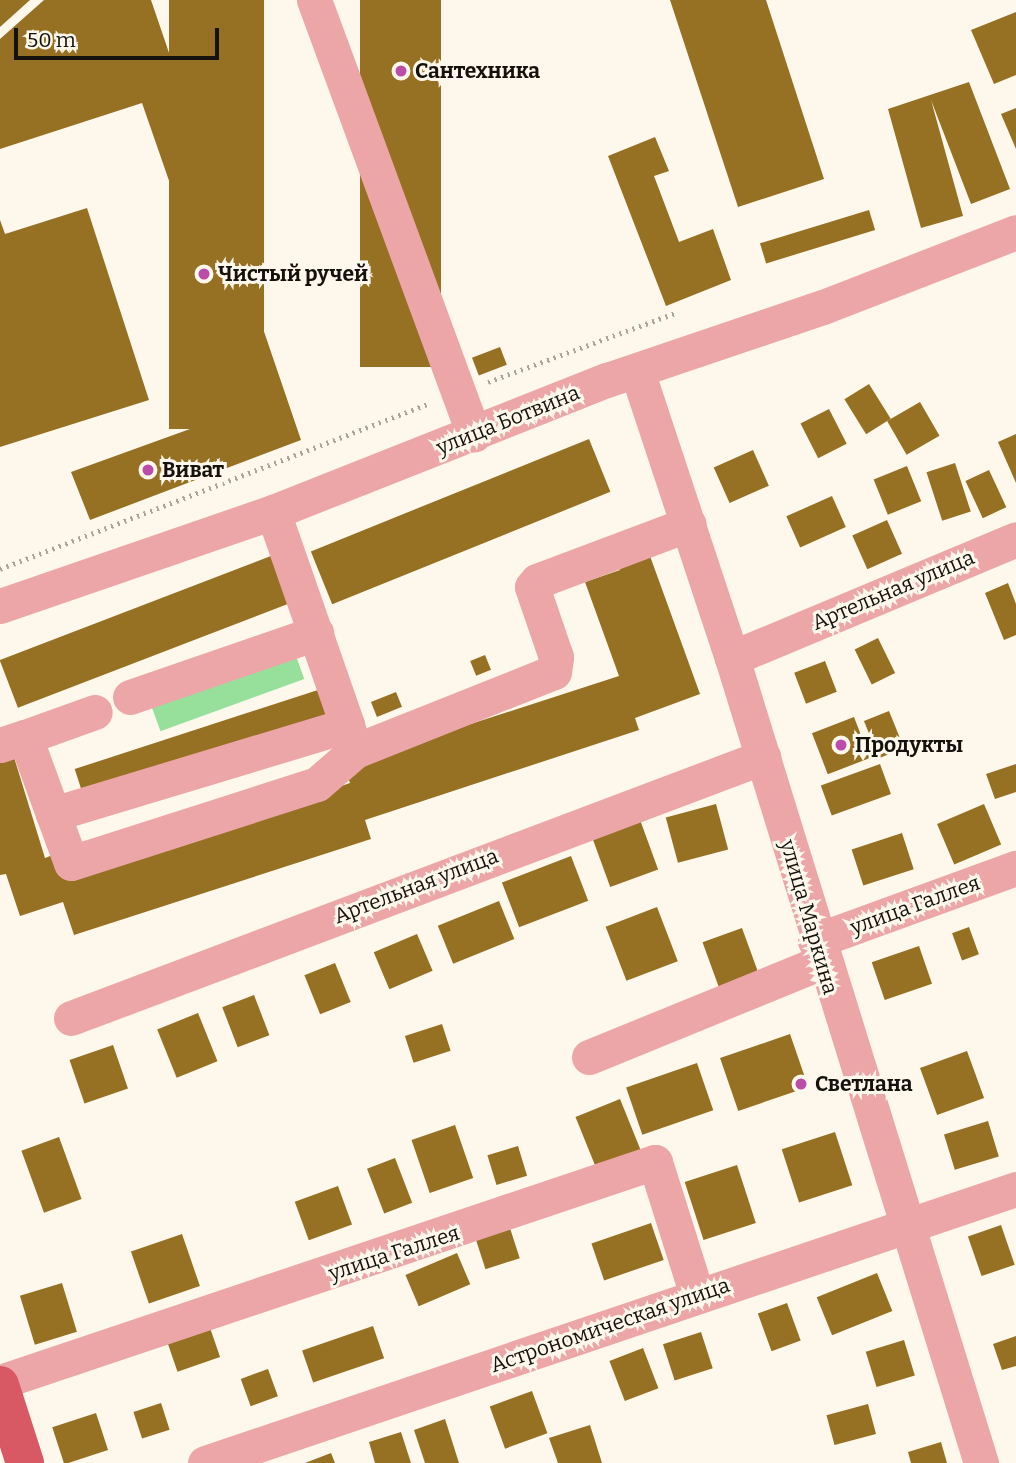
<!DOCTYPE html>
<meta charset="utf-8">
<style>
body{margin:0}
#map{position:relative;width:1016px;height:1463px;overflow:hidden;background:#fef8ec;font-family:Bitter,serif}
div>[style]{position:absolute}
.green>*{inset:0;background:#96e09c;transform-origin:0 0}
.building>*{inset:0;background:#967023;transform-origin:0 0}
.path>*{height:4.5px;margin-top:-2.25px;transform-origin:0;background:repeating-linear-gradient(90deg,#a9a49a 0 2px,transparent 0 7px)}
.minor>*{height:35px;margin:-17.5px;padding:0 17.5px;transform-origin:17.5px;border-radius:17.5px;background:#eda6a7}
.major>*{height:38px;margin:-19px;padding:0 19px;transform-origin:19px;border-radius:19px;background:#d85863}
.dots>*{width:19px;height:19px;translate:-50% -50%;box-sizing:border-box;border:4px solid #fef8ec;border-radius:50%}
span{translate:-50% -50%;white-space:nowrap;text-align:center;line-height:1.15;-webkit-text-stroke:6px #fef8ec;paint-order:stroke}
.poi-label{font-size:21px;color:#15120d;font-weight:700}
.left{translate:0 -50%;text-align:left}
.street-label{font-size:21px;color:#15120d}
.scale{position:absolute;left:14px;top:28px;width:205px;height:32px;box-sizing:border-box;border:4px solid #15120d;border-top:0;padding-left:9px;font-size:21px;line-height:24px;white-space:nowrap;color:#15120d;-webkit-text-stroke:5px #fef8ec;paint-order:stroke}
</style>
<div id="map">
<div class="green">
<div style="left:293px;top:648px;width:33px;height:153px;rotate:70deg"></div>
</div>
<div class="building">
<div style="clip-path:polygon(0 0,30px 0,0 27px)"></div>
<div style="clip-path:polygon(44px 0,151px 0,301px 440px,90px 520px,71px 472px,248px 408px,142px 103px,0 149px,0 39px)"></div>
<div style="left:169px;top:0;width:95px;height:429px"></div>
<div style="left:360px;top:0;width:81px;height:367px"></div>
<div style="clip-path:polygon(670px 0,766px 0,824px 179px,738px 207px)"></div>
<div style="clip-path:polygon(1016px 12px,1016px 75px,994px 84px,971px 30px)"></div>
<div style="clip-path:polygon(969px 82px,1010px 189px,971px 204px,931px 100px,963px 216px,921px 228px,888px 109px)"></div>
<div style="clip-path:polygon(1016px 108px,1016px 149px,1001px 114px)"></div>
<div style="clip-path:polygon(655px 137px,669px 171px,654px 176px,679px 242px,713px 229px,731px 280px,666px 306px,608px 156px)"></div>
<div style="clip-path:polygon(87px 208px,149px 400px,0 447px,0 220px,5px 234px)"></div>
<div style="left:869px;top:210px;width:21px;height:114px;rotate:73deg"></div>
<div style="left:500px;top:347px;width:19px;height:30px;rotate:69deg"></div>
<div style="left:869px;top:384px;width:41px;height:29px;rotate:58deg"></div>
<div style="left:920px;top:402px;width:39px;height:38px;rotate:60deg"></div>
<div style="left:829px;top:409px;width:39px;height:32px;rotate:63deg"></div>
<div style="clip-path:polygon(1016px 434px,1016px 483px,998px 442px)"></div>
<div style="left:589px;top:439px;width:57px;height:300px;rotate:68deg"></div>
<div style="left:753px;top:450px;width:39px;height:43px;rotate:66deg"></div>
<div style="left:955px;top:463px;width:51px;height:30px;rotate:72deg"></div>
<div style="left:907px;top:466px;width:38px;height:36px;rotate:68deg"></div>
<div style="left:989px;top:470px;width:41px;height:26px;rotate:65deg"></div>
<div style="left:832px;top:496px;width:34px;height:50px;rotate:66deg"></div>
<div style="left:887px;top:520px;width:37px;height:38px;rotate:66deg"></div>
<div style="clip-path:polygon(646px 545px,700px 694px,635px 718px,639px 730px,365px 820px,371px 839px,74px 935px,63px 902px,20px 916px,6px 874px,0 875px,0 758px,13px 754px,45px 858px,58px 853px,68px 880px,350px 783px,344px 765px,619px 676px,585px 582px,620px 570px,615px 556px)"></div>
<div style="left:276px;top:554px;width:51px;height:296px;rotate:69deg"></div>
<div style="clip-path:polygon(1008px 583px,1016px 604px,1016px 635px,1004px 640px,985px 593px)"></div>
<div style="left:878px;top:638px;width:39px;height:26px;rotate:64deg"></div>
<div style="left:485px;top:655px;width:16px;height:16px;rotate:68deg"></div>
<div style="left:825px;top:661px;width:33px;height:33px;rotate:69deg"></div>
<div style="left:321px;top:689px;width:26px;height:259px;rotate:72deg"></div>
<div style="left:396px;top:692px;width:16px;height:27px;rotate:68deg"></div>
<div style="left:889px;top:711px;width:40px;height:27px;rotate:68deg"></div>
<div style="left:854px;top:717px;width:44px;height:45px;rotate:69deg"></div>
<div style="left:880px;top:764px;width:32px;height:63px;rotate:70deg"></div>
<div style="clip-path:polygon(1016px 764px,1016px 792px,995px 799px,986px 774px)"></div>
<div style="left:716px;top:804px;width:47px;height:52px;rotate:75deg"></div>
<div style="left:984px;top:804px;width:44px;height:51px;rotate:67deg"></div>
<div style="left:639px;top:817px;width:56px;height:51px;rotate:70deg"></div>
<div style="left:902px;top:833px;width:38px;height:53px;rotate:72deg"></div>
<div style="left:571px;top:856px;width:48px;height:74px;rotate:69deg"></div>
<div style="left:499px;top:901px;width:41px;height:66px;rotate:68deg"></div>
<div style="left:657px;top:907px;width:58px;height:55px;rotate:69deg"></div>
<div style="left:969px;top:927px;width:29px;height:18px;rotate:70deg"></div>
<div style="left:742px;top:928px;width:51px;height:42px;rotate:70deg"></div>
<div style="left:417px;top:934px;width:40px;height:47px;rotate:67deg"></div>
<div style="left:919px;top:946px;width:40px;height:50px;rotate:71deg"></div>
<div style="left:335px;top:963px;width:42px;height:33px;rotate:68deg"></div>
<div style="left:254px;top:995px;width:43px;height:34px;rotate:69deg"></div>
<div style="left:198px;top:1013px;width:52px;height:44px;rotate:68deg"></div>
<div style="left:442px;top:1024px;width:28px;height:39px;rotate:72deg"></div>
<div style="left:790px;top:1034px;width:56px;height:74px;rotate:71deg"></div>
<div style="left:113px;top:1045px;width:46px;height:46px;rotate:71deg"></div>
<div style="left:967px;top:1051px;width:50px;height:50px;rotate:70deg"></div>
<div style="left:697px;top:1063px;width:50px;height:75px;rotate:71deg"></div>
<div style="left:620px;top:1099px;width:61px;height:48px;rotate:68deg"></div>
<div style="left:988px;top:1121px;width:37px;height:46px;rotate:73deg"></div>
<div style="left:455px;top:1125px;width:56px;height:46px;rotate:71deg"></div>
<div style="left:835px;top:1132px;width:56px;height:56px;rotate:72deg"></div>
<div style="left:59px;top:1137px;width:66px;height:40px;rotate:70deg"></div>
<div style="left:518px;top:1146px;width:31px;height:32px;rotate:73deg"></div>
<div style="left:395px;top:1158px;width:48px;height:30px;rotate:69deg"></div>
<div style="left:737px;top:1165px;width:61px;height:55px;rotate:72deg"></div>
<div style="left:338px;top:1186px;width:41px;height:46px;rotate:70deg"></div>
<div style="left:508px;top:1222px;width:38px;height:36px;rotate:72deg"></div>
<div style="left:651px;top:1223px;width:39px;height:63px;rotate:71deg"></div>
<div style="left:1001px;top:1225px;width:42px;height:35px;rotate:71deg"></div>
<div style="left:182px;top:1234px;width:55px;height:54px;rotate:71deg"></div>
<div style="left:457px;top:1253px;width:34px;height:56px;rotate:67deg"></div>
<div style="left:877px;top:1273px;width:41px;height:65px;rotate:68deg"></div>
<div style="left:62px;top:1283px;width:51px;height:44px;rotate:73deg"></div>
<div style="left:787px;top:1303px;width:40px;height:31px;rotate:70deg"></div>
<div style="left:208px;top:1322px;width:37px;height:45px;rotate:71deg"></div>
<div style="left:373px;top:1326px;width:34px;height:75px;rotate:71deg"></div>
<div style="left:701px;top:1332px;width:38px;height:40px;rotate:72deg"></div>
<div style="clip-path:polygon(1016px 1336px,1016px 1366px,1002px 1370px,993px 1344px)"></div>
<div style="left:904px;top:1340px;width:37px;height:40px;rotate:73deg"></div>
<div style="left:643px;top:1348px;width:43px;height:36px;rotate:69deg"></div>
<div style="left:268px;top:1369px;width:29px;height:29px;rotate:70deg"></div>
<div style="left:532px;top:1391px;width:45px;height:45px;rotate:70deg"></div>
<div style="left:161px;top:1403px;width:28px;height:29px;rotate:72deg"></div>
<div style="left:868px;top:1404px;width:31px;height:43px;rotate:75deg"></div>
<div style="left:96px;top:1413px;width:39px;height:46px;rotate:72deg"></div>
<div style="clip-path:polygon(445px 1419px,459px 1463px,425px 1463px,414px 1430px)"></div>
<div style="clip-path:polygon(590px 1425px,602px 1463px,558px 1463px,549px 1438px)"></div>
<div style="clip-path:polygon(401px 1432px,411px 1463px,375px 1463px,369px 1442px)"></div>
<div style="clip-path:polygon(941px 1442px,947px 1463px,911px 1463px,908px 1452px)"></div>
<div style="clip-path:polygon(331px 1453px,335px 1463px,305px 1463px)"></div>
</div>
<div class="path">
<div style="left:488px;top:382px;width:200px;rotate:-20.2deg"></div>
<div style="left:0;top:569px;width:461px;rotate:-21.1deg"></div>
</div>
<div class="minor">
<div style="left:314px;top:0;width:463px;rotate:69.8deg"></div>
<div style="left:637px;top:371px;width:302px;rotate:71.7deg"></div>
<div style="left:732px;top:658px;width:843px;rotate:72.81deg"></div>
<div style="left:273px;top:512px;width:225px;rotate:70.8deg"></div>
<div style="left:0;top:606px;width:289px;rotate:-19deg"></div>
<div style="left:273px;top:512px;width:359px;rotate:-21.6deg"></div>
<div style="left:607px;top:380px;width:228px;rotate:-18.7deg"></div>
<div style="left:823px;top:307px;width:207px;rotate:-21.2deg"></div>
<div style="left:732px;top:658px;width:308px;rotate:-22.7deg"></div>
<div style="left:130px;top:697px;width:197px;rotate:-19deg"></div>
<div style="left:25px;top:737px;width:74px;rotate:-19.7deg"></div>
<div style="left:0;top:745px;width:26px;rotate:-18deg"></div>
<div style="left:25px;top:737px;width:82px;rotate:70deg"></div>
<div style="left:53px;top:814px;width:307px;rotate:-16.8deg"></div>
<div style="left:347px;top:725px;width:27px;rotate:73deg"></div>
<div style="left:355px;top:751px;width:214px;rotate:-21.7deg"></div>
<div style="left:554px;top:672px;width:15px;rotate:-82deg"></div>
<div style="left:556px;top:657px;width:74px;rotate:-108.9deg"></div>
<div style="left:532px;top:587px;width:8px;rotate:-50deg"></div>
<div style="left:537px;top:581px;width:162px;rotate:-20.6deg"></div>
<div style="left:53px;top:814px;width:52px;rotate:69.8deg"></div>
<div style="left:71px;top:863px;width:258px;rotate:-17.8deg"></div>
<div style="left:317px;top:784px;width:50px;rotate:-41deg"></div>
<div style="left:815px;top:941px;width:214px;rotate:-20deg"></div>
<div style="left:71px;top:1018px;width:740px;rotate:-20.66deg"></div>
<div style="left:589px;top:1057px;width:252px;rotate:-22.2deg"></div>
<div style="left:0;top:1382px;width:691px;rotate:-18.57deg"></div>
<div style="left:655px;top:1162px;width:139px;rotate:72.5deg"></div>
<div style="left:205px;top:1463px;width:856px;rotate:-18.67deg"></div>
</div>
<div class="major">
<div style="left:0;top:1385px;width:82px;rotate:72.2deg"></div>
</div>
<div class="dots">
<div style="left:401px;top:71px;background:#bc4ca9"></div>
<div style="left:204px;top:274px;background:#bc4ca9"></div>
<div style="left:148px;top:470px;background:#bc4ca9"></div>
<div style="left:841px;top:745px;background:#bc4ca9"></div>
<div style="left:801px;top:1084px;background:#bc4ca9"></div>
</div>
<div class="poi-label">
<span class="left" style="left:415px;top:71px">Сантехника</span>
<span class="left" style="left:218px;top:274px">Чистый ручей</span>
<span class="left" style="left:162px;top:470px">Виват</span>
<span class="left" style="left:855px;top:745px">Продукты</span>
<span class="left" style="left:815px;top:1084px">Светлана</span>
</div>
<div class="street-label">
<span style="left:508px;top:420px;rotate:-22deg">улица Ботвина</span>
<span style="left:893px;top:590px;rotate:-23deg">Артельная улица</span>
<span style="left:416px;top:886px;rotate:-21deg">Артельная улица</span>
<span style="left:915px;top:905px;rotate:-20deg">улица Галлея</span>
<span style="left:809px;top:917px;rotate:74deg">улица Маркина</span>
<span style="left:394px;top:1253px;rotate:-18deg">улица Галлея</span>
<span style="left:610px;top:1325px;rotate:-19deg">Астрономическая улица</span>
</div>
<div class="scale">50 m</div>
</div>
